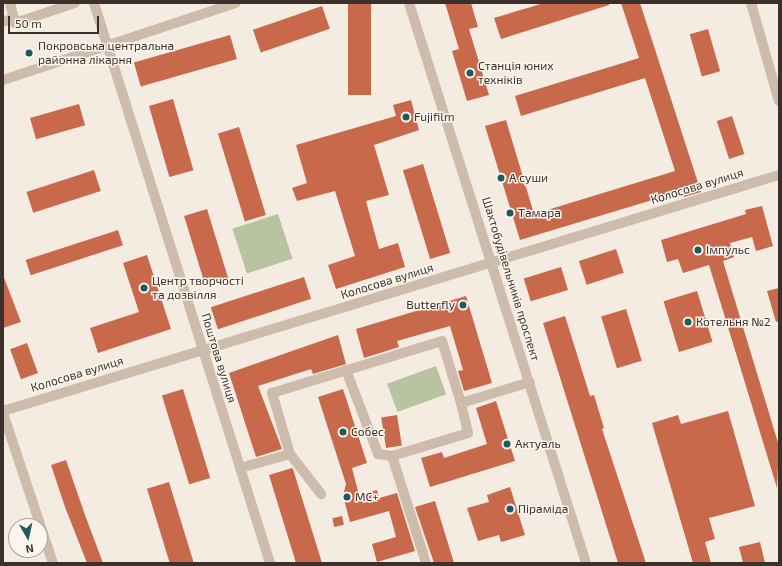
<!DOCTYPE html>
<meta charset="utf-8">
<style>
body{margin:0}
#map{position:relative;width:782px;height:566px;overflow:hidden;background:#f4ebe1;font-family:"Exo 2",sans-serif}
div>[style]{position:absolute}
.green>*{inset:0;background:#b8c4a0;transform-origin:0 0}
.building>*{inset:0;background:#c8694b;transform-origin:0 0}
.minor>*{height:10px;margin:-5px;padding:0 5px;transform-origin:5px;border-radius:5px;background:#cdbbac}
.dots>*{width:11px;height:11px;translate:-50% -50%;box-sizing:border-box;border:2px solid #fbf5ee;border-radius:50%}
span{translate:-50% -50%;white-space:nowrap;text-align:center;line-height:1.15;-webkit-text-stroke:3px #fbf5ee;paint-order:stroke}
.poi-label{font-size:12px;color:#3b302b}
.left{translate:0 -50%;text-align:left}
.right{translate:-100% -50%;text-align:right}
.street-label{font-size:12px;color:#3b302b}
.frame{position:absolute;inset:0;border:4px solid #3b302b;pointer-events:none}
.north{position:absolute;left:8px;top:518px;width:40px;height:40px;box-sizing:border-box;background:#fbf5ee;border:1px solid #aea6a0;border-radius:50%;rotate:171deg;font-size:11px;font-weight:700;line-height:16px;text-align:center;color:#3b302b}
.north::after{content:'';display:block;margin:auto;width:14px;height:18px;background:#1f5a5e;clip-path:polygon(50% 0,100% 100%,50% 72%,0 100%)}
.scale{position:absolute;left:8px;top:16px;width:91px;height:18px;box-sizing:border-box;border:2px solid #3b302b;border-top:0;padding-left:5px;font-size:12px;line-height:14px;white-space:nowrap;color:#3b302b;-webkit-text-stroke:3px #fbf5ee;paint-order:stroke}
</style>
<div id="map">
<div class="green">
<div style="left:278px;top:214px;width:47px;height:48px;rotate:72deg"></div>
<div style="left:436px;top:366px;width:30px;height:52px;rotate:70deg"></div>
</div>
<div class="building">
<div style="left:348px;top:3px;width:23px;height:92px"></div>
<div style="clip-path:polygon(445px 3px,471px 3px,478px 27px,469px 29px,489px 95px,467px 101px,452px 51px,459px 49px)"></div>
<div style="clip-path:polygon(544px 3px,609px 3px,609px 5px,501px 39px,494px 18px)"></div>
<div style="clip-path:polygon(621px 3px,640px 3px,701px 192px,684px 197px,682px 191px,520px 240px,485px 126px,506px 120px,534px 214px,675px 171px,645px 78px,521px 116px,515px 96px,639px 58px)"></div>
<div style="left:322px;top:6px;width:24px;height:73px;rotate:71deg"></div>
<div style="left:708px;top:29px;width:44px;height:19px;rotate:74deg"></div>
<div style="left:230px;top:35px;width:25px;height:100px;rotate:74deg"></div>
<div style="left:173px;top:99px;width:74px;height:25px;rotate:74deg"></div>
<div style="clip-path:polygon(411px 100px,419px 130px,374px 145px,389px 195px,366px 201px,379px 249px,398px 243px,405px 267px,336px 289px,328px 265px,355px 256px,335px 191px,297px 201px,292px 188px,307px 183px,296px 145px,396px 116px,393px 105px)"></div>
<div style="left:79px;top:104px;width:22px;height:51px;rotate:74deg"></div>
<div style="left:732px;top:116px;width:40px;height:16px;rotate:72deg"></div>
<div style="left:239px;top:127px;width:92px;height:22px;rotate:73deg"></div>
<div style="left:423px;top:164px;width:93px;height:21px;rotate:73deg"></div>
<div style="left:94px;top:170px;width:22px;height:71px;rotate:72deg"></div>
<div style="clip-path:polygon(762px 206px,773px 246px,756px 251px,752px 237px,730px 243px,734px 257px,723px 261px,779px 446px,777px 488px,709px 265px,683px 273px,678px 259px,667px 262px,661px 240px,746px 214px,745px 210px)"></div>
<div style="left:207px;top:209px;width:72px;height:24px;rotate:73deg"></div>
<div style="left:118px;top:230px;width:16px;height:97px;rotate:72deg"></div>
<div style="left:616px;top:249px;width:25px;height:39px;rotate:72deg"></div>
<div style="clip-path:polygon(147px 255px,171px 329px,98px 353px,90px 328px,139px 312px,123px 263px)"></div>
<div style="left:561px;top:267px;width:24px;height:39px;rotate:73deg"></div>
<div style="clip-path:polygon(3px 275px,21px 322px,3px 328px)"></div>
<div style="left:304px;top:277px;width:23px;height:98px;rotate:72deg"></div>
<div style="clip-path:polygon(779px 288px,779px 321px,776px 322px,767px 291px)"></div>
<div style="left:697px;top:291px;width:53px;height:35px;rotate:73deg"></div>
<div style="clip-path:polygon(466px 296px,492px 383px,464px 391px,458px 371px,463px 370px,450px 326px,397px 341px,399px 347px,364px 358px,356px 329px)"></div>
<div style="left:626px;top:309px;width:54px;height:26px;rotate:73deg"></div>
<div style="clip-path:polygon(565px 316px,590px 396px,594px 395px,604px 428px,602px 429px,646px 563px,618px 563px,543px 323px)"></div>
<div style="clip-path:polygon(338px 335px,346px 364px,313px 374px,311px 369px,258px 386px,282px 449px,256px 457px,229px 373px)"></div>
<div style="left:27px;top:343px;width:32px;height:18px;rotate:70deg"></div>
<div style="left:183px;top:389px;width:93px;height:22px;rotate:73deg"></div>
<div style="clip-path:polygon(343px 389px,367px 463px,352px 468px,359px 495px,377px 490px,379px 498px,397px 493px,415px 551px,377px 562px,372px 544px,396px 537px,389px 511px,350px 522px,343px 496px,346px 484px,318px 397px)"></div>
<div style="clip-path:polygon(496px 401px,515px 461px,430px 487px,421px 458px,442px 452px,444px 458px,487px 444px,476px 408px)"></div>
<div style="clip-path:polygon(728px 411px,755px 506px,709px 518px,715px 539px,705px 542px,711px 563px,693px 563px,652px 423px,678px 415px,681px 424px)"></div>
<div style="left:397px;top:415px;width:31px;height:16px;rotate:81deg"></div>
<div style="clip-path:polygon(66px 460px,85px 515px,103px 563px,87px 563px,65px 507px,51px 465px)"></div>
<div style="clip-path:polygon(292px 468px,293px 469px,322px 563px,296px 563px,269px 475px)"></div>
<div style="left:169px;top:482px;width:85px;height:23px;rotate:73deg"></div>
<div style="clip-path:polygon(510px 487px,525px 535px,501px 542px,499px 535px,478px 541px,467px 508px,489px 502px,487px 495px)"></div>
<div style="clip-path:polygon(435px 501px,454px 563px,434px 563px,415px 507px)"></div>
<div style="left:342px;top:516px;width:9px;height:10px;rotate:77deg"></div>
<div style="clip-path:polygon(760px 542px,765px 563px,743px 563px,739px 547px)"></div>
</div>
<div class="minor">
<div style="left:10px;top:3px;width:21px;rotate:76deg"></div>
<div style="left:15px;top:23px;width:63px;rotate:-18.4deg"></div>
<div style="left:94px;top:3px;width:587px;rotate:72.55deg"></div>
<div style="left:409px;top:3px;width:587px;rotate:72.46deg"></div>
<div style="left:751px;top:3px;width:102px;rotate:74.1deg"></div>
<div style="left:3px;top:22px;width:12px;rotate:-20deg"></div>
<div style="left:3px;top:80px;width:245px;rotate:-18.3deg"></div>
<div style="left:346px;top:370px;width:90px;rotate:69.1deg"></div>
<div style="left:378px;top:454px;width:14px;rotate:8deg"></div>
<div style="left:3px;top:411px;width:811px;rotate:-16.92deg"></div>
<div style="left:3px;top:413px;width:158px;rotate:71.6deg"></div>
<div style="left:290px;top:454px;width:64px;rotate:-106.4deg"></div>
<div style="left:272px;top:393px;width:178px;rotate:-17deg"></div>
<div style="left:442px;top:341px;width:65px;rotate:73deg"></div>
<div style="left:461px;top:403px;width:72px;rotate:-16.9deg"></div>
<div style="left:240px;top:468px;width:52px;rotate:-15.6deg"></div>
<div style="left:290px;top:454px;width:51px;rotate:52.2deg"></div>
<div style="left:426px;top:563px;width:112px;rotate:-107.6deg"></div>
<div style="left:392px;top:456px;width:79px;rotate:-16.8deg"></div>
<div style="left:468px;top:433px;width:31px;rotate:-103deg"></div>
</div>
<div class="dots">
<div style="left:29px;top:53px;background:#1f5a5e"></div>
<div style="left:470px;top:73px;background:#1f5a5e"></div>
<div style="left:406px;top:117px;background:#1f5a5e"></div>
<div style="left:501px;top:178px;background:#1f5a5e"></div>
<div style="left:510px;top:213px;background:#1f5a5e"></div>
<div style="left:698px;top:250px;background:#1f5a5e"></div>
<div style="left:144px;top:288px;background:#1f5a5e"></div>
<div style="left:463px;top:305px;background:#1f5a5e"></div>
<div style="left:688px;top:322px;background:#1f5a5e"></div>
<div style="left:343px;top:432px;background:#1f5a5e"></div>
<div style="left:507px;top:444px;background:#1f5a5e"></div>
<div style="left:347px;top:497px;background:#1f5a5e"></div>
<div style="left:510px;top:509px;background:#1f5a5e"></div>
</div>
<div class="poi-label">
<span class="left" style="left:38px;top:53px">Покровська центральна<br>районна лікарня</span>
<span class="left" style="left:478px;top:73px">Станція юних<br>техніків</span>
<span class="left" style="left:414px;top:117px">Fujifilm</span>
<span class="left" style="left:509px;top:178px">А суши</span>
<span class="left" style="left:518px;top:213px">Тамара</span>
<span class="left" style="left:706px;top:250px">Імпульс</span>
<span class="left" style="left:152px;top:288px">Центр творчості<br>та дозвілля</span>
<span class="right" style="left:455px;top:305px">Butterfly</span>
<span class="left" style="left:696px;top:322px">Котельня №2</span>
<span class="left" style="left:351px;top:432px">Собес</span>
<span class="left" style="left:515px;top:444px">Актуаль</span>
<span class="left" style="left:355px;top:497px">МС+</span>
<span class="left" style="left:518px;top:509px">Піраміда</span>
</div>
<div class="street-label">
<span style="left:697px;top:186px;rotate:-17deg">Колосова вулиця</span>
<span style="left:511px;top:279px;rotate:73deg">Шахтобудівельників проспект</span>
<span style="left:387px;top:281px;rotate:-17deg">Колосова вулиця</span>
<span style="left:219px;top:358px;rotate:73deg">Поштова вулиця</span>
<span style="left:77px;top:374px;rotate:-17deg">Колосова вулиця</span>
</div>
<div class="frame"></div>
<div class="north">N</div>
<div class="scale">50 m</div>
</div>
